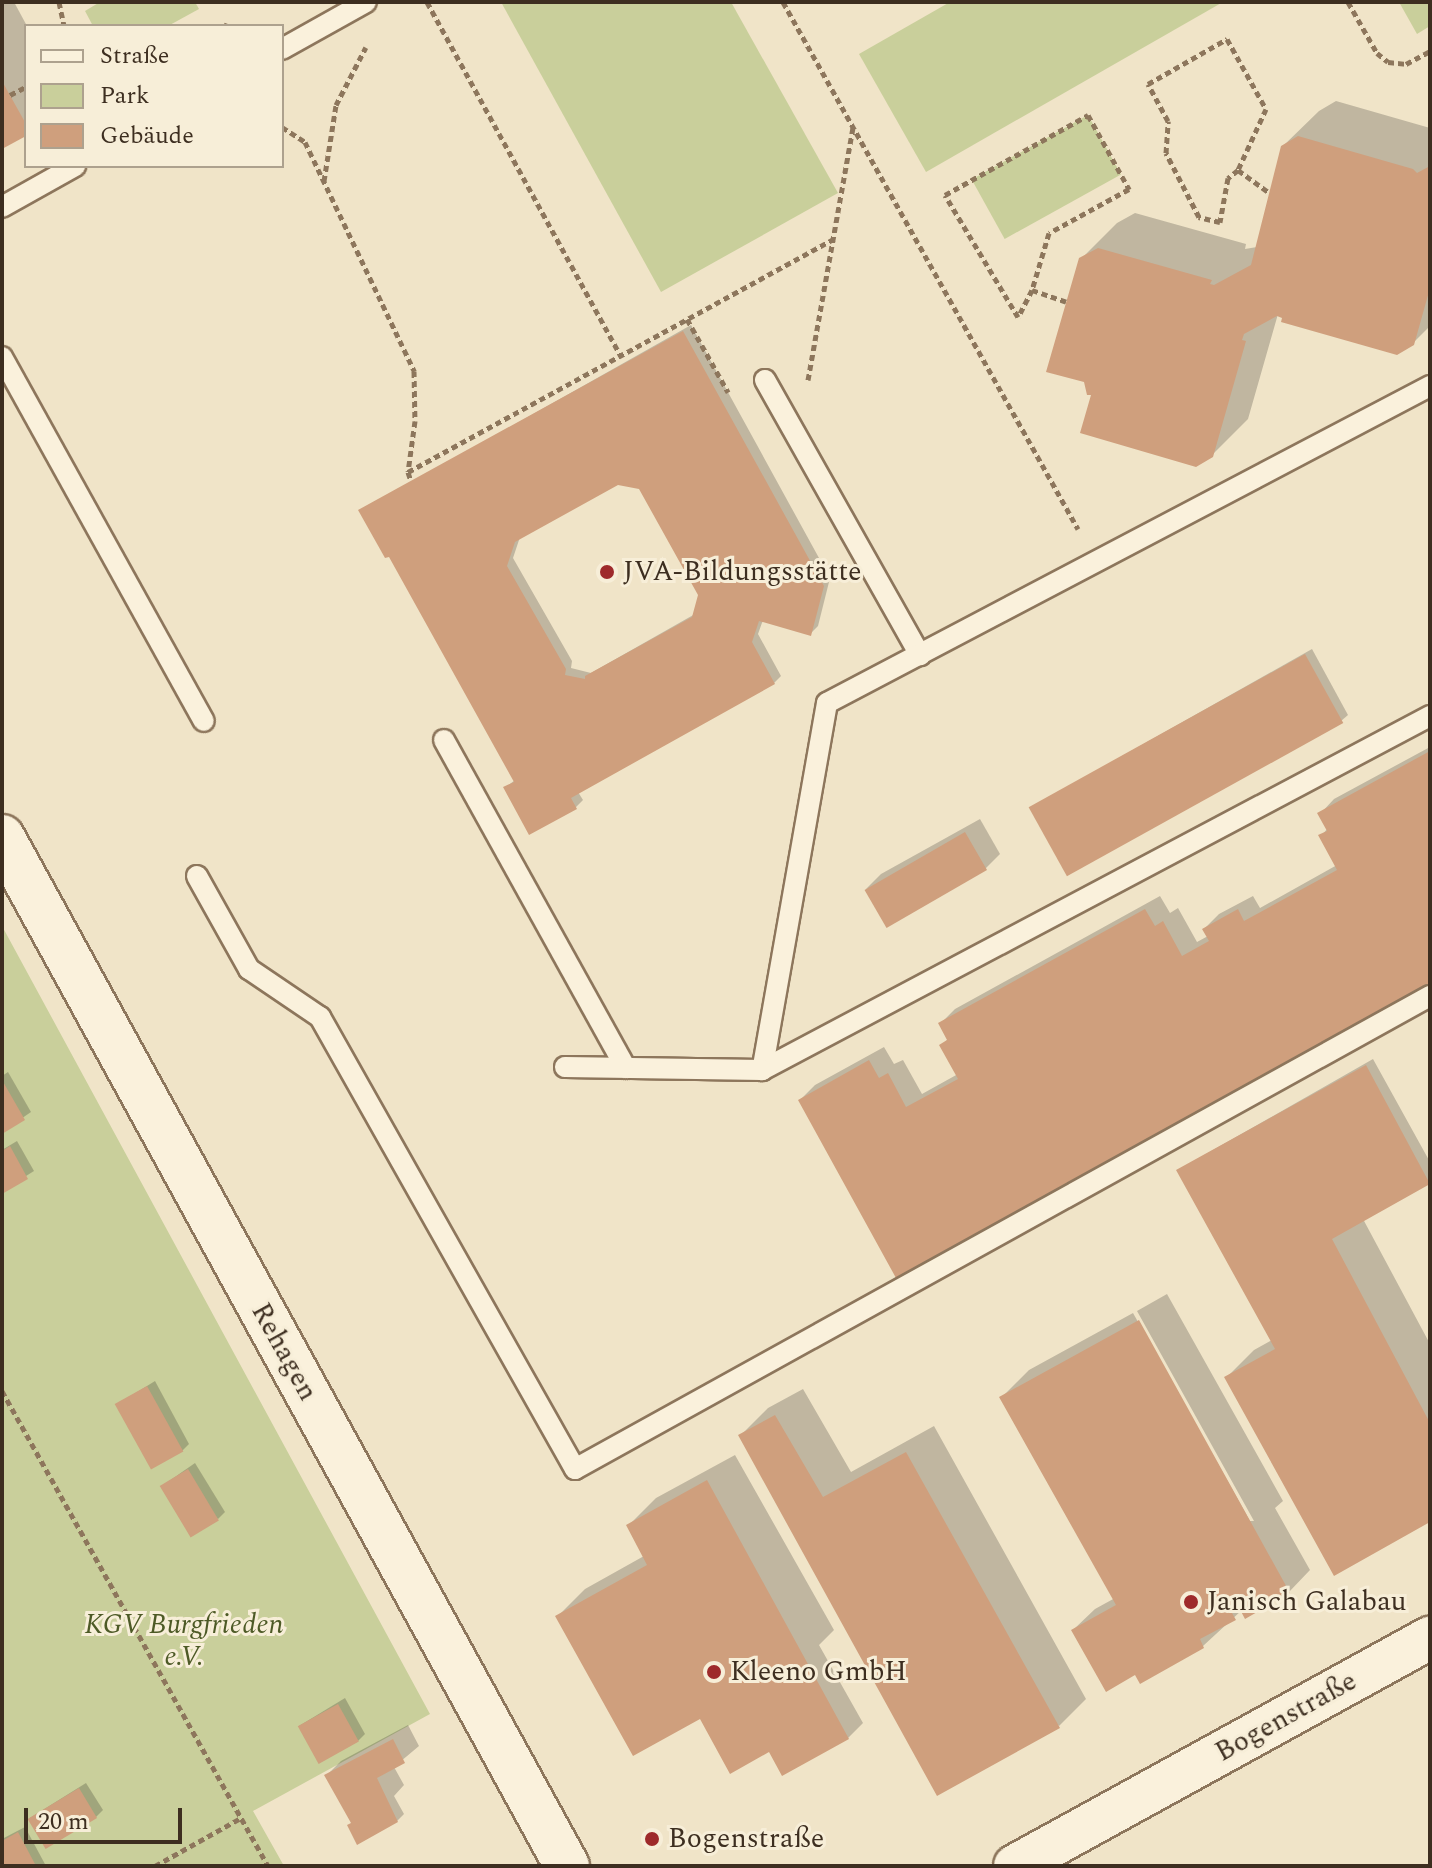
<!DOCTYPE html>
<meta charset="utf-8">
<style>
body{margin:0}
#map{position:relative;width:1432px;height:1868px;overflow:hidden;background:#f0e4c8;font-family:Spectral,serif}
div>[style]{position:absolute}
.green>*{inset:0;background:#c9cf9b;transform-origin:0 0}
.shadow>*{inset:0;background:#0003}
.building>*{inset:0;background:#cf9f7d;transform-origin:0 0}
.path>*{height:5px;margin-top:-2.5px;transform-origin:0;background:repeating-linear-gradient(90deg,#8d765c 0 6px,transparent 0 10px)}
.roads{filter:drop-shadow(2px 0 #8d765c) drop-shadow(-2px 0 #8d765c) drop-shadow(0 2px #8d765c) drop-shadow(0 -2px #8d765c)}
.service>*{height:20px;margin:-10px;padding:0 10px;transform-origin:10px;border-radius:10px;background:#faf1dc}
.minor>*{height:42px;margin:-21px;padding:0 21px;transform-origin:21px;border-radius:21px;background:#faf1dc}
.tertiary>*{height:44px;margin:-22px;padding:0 22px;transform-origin:22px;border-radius:22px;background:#faf1dc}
.dots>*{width:22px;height:22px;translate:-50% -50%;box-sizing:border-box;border:4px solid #f7eed8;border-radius:50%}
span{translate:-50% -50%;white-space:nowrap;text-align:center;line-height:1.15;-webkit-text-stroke:6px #f7eed8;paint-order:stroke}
.poi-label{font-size:28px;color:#3d2e20}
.left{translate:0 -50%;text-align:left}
.street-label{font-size:28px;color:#3d2e20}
.park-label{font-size:28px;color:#4d5a26;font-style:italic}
.frame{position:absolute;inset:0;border:4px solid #3d2e20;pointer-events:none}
.legend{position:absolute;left:24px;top:24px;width:260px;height:144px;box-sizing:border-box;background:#f7eed8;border:2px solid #ada18e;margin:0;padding:10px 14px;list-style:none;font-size:24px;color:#3d2e20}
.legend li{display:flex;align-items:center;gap:16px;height:40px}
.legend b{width:40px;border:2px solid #ada18e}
.scale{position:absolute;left:24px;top:1808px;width:158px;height:36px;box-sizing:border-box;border:4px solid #3d2e20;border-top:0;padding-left:10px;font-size:24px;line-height:28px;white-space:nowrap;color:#3d2e20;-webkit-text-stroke:6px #f7eed8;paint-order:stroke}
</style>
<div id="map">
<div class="green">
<div style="clip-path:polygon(100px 2px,195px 2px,199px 9px,168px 26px,93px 26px,85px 11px)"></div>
<div style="clip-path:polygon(501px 2px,731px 2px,838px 193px,661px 292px)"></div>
<div style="clip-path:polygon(950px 2px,1223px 2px,926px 172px,859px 54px)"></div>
<div style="clip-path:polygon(1399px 2px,1430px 2px,1430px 26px,1417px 34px)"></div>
<div style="left:1088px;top:115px;width:68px;height:133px;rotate:61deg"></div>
<div style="clip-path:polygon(2px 926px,430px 1714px,253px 1811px,284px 1866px,2px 1866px)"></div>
</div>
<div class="shadow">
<div style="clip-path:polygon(2px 2px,14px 2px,27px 26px,26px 133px,2px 147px)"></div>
<div style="clip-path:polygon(1336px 101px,1430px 128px,1430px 326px,1413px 343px,1278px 314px,1248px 419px,1212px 455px,1093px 394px,1081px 259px,1117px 223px,1135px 213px,1246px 244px,1245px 249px,1257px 247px,1282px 147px,1319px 111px)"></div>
<div style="clip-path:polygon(evenodd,691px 325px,830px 578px,818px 626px,811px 633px,763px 620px,758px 634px,781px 676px,774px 683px,578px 792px,583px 800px,576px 807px,530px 832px,505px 788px,515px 780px,390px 554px,361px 511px,691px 325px,618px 483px,640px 487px,700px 595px,695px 614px,591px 673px,571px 668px,572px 661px,513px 558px,520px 537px,618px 483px)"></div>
<div style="clip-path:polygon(1312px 649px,1348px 715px,1341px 721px,1032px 807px)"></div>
<div style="clip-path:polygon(1430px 747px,1430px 980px,897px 1275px,800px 1100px,815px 1085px,884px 1047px,894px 1064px,903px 1060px,922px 1094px,958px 1074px,942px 1045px,949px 1038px,941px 1023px,955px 1009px,1160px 896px,1170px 913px,1178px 908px,1197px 942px,1208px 936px,1204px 929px,1219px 914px,1253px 896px,1260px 908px,1337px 865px,1321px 836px,1328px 828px,1320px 814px,1334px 799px)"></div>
<div style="clip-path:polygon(980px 819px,1000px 854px,985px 869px,866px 889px,881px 874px)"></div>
<div style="clip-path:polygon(1373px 1059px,1430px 1162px,1430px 1182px,1363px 1219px,1430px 1344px,1430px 1520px,1226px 1378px,1254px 1350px,1272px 1340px,1178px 1170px)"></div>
<div style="clip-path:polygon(8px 1072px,31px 1112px,2px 1132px,2px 1076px)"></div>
<div style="clip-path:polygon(17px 1141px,34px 1171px,2px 1191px,2px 1150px)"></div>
<div style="clip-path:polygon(1167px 1294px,1283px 1501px,1275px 1508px,1310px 1570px,1289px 1592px,1242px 1610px,1203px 1646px,1073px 1630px,1095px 1609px,1115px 1598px,1002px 1397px,1029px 1370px,1133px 1313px,1250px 1521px,1254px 1521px,1137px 1311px)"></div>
<div style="clip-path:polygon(155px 1381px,189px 1444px,182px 1451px,118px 1404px)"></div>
<div style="clip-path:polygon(803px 1389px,851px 1472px,934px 1426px,1086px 1699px,1059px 1726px,741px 1435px,768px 1408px)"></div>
<div style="clip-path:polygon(735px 1455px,834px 1630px,819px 1645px,863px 1723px,848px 1738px,769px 1749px,700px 1716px,557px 1617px,585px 1589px,644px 1556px,628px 1526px,656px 1498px)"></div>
<div style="clip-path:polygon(195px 1463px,225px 1512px,218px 1519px,162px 1486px)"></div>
<div style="clip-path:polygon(345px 1698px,365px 1734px,358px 1741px,299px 1726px)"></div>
<div style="clip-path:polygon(408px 1725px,419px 1746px,394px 1767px,404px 1785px,394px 1796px,404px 1814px,397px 1821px,352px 1822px,327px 1775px,341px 1761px)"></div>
<div style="clip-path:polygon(86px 1783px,103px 1810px,96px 1817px,30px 1818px)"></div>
<div style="clip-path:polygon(25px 1827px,46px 1866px,2px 1866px,2px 1839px)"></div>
</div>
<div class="building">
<div style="clip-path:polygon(2px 81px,26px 124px,26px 136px,2px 149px)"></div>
<div style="clip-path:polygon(1298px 136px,1413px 169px,1417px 173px,1430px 166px,1430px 288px,1414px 345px,1397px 355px,1281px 322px,1282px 318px,1277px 316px,1244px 334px,1242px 340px,1246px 341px,1213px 457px,1196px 467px,1080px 433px,1091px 395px,1087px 395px,1084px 382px,1046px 372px,1079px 258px,1098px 248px,1212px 280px,1210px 284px,1214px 285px,1251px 265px,1281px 146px)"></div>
<div style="clip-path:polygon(evenodd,683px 331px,824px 586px,811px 636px,759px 621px,752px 642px,775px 684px,571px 798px,577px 809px,529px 835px,503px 787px,514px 782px,389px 557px,385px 558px,358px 510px,683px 331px,618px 485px,639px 489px,698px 595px,692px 617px,585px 676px,585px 679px,565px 675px,566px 669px,507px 566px,515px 542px,618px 485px)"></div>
<div style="left:1305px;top:654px;width:79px;height:316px;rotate:61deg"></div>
<div style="clip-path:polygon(1430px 751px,1430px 983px,896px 1278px,798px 1100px,869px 1060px,879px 1078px,888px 1073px,906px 1107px,958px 1079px,939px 1045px,947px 1040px,938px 1023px,1145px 909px,1155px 926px,1163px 921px,1182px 956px,1209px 941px,1202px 929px,1238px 909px,1244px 921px,1337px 870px,1318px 835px,1327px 831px,1317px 813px)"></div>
<div style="left:965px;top:832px;width:44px;height:116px;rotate:60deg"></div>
<div style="clip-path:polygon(1366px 1065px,1430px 1184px,1332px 1239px,1430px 1423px,1430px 1522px,1334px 1576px,1224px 1377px,1275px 1349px,1176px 1170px)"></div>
<div style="clip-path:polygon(2px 1080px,25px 1120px,2px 1134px)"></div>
<div style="clip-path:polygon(10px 1146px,28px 1179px,2px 1194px,2px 1151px)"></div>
<div style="clip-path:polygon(1139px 1320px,1290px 1593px,1245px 1619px,1236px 1602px,1228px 1606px,1236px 1620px,1200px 1639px,1204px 1648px,1140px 1684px,1135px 1675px,1106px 1692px,1071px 1630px,1116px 1605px,999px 1397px)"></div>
<div style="left:147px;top:1386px;width:75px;height:37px;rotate:61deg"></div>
<div style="clip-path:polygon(775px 1415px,823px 1497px,906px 1452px,1060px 1728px,937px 1796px,738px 1435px)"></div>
<div style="left:188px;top:1469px;width:60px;height:33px;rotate:59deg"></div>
<div style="clip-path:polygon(707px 1480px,849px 1739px,782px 1776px,769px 1752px,730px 1774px,700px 1719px,633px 1756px,555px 1616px,647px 1565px,626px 1525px)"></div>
<div style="left:338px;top:1704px;width:43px;height:46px;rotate:61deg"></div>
<div style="clip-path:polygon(393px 1739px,405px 1763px,377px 1778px,398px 1822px,357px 1845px,347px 1825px,351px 1823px,324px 1775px)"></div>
<div style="left:79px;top:1788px;width:35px;height:60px;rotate:59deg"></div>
<div style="clip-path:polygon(18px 1832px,36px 1866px,2px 1866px,2px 1841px)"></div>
</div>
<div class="path">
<div style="left:59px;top:2px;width:25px;rotate:78deg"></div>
<div style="left:427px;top:2px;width:404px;rotate:61.3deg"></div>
<div style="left:783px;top:2px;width:604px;rotate:60.76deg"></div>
<div style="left:1348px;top:2px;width:59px;rotate:60.4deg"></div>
<div style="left:1377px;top:53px;width:14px;rotate:39deg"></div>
<div style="left:1388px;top:62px;width:18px;rotate:6deg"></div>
<div style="left:1406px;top:64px;width:27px;rotate:-28deg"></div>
<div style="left:226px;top:26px;width:3px;rotate:-72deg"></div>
<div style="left:1227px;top:39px;width:80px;rotate:60.9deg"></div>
<div style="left:1266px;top:109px;width:67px;rotate:114.7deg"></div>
<div style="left:1238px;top:170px;width:13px;rotate:141deg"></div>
<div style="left:1228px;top:178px;width:45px;rotate:100.3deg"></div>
<div style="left:1220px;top:222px;width:22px;rotate:-167deg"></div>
<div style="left:1199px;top:217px;width:72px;rotate:-117.3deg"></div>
<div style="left:1166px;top:153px;width:32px;rotate:-86deg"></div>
<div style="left:1168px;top:121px;width:42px;rotate:-118.4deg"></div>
<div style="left:1148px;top:84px;width:91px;rotate:-29.7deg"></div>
<div style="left:10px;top:95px;width:18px;rotate:-27deg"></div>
<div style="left:282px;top:127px;width:27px;rotate:33deg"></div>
<div style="left:305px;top:142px;width:254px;rotate:64.5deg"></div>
<div style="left:414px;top:371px;width:50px;rotate:88.9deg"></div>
<div style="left:415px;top:421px;width:51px;rotate:97.8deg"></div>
<div style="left:408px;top:472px;width:9px;rotate:72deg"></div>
<div style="left:1238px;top:170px;width:37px;rotate:36deg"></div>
<div style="left:324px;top:181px;width:77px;rotate:-81deg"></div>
<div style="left:336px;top:105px;width:65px;rotate:-62.7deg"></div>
<div style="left:1032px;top:290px;width:30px;rotate:117deg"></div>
<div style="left:1018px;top:317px;width:142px;rotate:-120.9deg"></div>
<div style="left:945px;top:195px;width:164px;rotate:-29.2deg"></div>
<div style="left:1088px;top:115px;width:85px;rotate:61deg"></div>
<div style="left:1129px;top:189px;width:91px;rotate:151.2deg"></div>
<div style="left:1049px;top:233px;width:59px;rotate:106.6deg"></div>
<div style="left:1032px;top:290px;width:36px;rotate:19deg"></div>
<div style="left:687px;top:319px;width:84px;rotate:60.7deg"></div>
<div style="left:808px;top:380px;width:257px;rotate:-79.9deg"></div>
<div style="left:408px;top:472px;width:488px;rotate:-28.7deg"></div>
<div style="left:2px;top:1391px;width:544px;rotate:60.75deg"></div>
<div style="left:155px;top:1866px;width:98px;rotate:-29.2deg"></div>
</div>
<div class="roads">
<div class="service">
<div style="left:282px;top:49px;width:96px;rotate:-29.2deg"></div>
<div style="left:2px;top:207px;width:84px;rotate:-29.3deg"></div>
<div style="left:2px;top:357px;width:416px;rotate:61deg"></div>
<div style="left:765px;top:380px;width:316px;rotate:60.6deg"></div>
<div style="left:1430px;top:386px;width:681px;rotate:152.27deg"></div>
<div style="left:827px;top:703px;width:373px;rotate:100deg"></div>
<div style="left:762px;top:1070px;width:756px;rotate:-27.92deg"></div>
<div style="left:444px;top:740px;width:375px;rotate:61deg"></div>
<div style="left:197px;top:876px;width:107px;rotate:60.8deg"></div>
<div style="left:249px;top:969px;width:86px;rotate:34.1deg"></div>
<div style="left:320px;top:1017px;width:519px;rotate:60.57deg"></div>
<div style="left:575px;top:1469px;width:977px;rotate:-28.95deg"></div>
<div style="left:565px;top:1067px;width:197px;rotate:0.9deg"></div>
</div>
<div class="minor">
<div style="left:1015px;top:1866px;width:474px;rotate:-28.8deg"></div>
</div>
<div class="tertiary">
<div style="left:2px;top:837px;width:1174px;rotate:61.23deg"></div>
</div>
</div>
<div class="dots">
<div style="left:607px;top:572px;background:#9e2a2b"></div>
<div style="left:1191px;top:1602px;background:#9e2a2b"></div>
<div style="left:714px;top:1672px;background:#9e2a2b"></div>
<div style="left:652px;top:1839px;background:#9e2a2b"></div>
</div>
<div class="poi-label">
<span class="left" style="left:623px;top:572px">JVA-Bildungsstätte</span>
<span class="left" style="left:1207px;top:1602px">Janisch Galabau</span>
<span class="left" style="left:730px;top:1672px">Kleeno GmbH</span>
<span class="left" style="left:668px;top:1839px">Bogenstraße</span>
</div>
<div class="street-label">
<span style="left:284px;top:1352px;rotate:61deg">Rehagen</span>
<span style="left:1286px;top:1717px;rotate:-29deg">Bogenstraße</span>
</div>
<div class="park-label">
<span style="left:184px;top:1641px">KGV Burgfrieden<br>e.V.</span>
</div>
<div class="frame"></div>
<ul class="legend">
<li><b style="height:10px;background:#faf1dc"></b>Straße</li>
<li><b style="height:22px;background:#c9cf9b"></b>Park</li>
<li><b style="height:22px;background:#cf9f7d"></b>Gebäude</li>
</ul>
<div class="scale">20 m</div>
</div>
